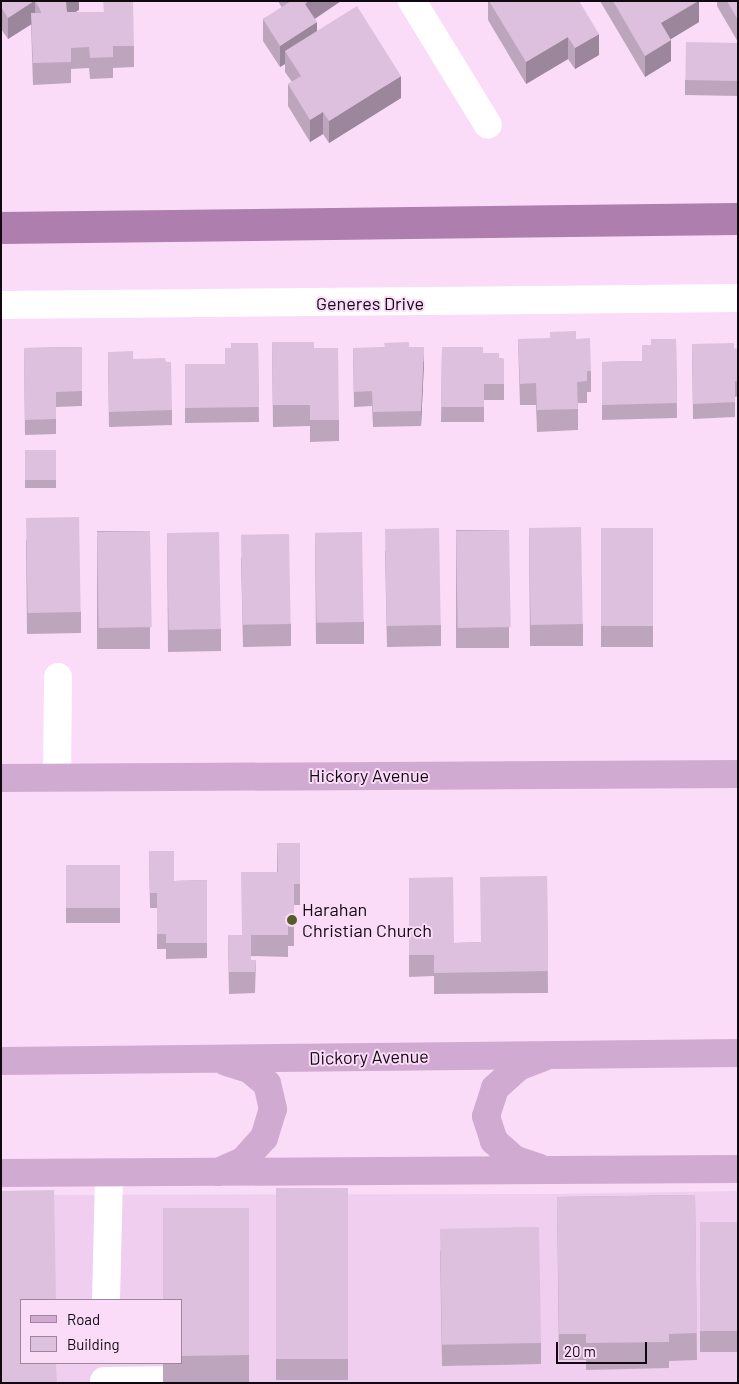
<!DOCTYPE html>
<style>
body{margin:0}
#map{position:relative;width:739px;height:1384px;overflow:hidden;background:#fadcf9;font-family:Barlow,sans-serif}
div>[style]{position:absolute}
.built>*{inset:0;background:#f0cef0}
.canal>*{height:32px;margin:-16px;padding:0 16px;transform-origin:16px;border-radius:16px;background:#ae7eae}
.minor>*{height:28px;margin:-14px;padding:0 14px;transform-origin:14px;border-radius:14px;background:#fff}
.major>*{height:28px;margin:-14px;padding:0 14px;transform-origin:14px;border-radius:14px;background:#d1aad1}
.wall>*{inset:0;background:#bea5be;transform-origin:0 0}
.shaded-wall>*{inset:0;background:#9b869b}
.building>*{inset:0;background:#ddc0dd;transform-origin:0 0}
.dots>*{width:14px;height:14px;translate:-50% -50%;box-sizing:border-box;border:2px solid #fadcf9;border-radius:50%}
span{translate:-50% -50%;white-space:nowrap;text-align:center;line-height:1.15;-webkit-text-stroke:4px #fadcf9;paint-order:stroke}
.street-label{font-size:18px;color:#120812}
.poi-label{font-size:18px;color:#120812}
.left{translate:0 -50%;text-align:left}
.frame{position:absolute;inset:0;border:2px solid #120812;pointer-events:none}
.legend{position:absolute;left:20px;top:1299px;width:162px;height:65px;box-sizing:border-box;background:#fadcf9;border:1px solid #9d879d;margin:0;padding:6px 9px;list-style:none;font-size:15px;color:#120812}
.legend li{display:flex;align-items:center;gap:10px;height:25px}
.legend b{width:25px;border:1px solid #9d879d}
.scale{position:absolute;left:556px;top:1342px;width:91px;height:22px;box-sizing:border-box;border:2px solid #120812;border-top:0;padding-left:6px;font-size:15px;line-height:18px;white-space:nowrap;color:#120812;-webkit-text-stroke:4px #fadcf9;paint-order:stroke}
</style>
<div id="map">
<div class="built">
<div style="clip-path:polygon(evenodd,738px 1191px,738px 1383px,1px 1383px,1px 1195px,548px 1194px,738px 1191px,21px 1300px,181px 1300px,181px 1363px,21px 1363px,21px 1300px)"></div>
</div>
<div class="canal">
<div style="left:1px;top:228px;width:737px;rotate:-0.7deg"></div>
</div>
<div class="minor">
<div style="left:412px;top:1px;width:145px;rotate:58.5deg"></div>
<div style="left:1px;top:305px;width:737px;rotate:-0.54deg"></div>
<div style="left:57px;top:777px;width:100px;rotate:-89.4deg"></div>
<div style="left:106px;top:1300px;width:126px;rotate:-88.6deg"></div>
<div style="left:104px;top:1381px;width:79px;rotate:-0.7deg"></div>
<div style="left:183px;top:1380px;width:17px;rotate:-73deg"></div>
</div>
<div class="major">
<div style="left:1px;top:778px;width:737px;rotate:-0.31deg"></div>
<div style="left:1px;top:1061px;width:737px;rotate:-0.62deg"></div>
<div style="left:540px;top:1168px;width:28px;rotate:-161deg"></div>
<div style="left:514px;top:1159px;width:27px;rotate:-138deg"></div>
<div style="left:494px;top:1141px;width:26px;rotate:-108deg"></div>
<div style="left:486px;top:1116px;width:29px;rotate:-72deg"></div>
<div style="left:495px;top:1088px;width:31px;rotate:-42deg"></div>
<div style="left:518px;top:1067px;width:26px;rotate:-21deg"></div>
<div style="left:218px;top:1172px;width:27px;rotate:-24deg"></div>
<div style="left:243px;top:1161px;width:31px;rotate:-48deg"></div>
<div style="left:264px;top:1138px;width:30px;rotate:-73deg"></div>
<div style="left:273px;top:1109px;width:26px;rotate:-103deg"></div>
<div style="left:267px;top:1084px;width:23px;rotate:-140deg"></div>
<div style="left:249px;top:1069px;width:24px;rotate:-163deg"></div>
<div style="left:1px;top:1173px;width:737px;rotate:-0.31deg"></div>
</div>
<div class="wall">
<div style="clip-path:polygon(1px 1px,79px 1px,79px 10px,75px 12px,134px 46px,134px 67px,113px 68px,113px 78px,90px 79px,89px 68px,71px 69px,71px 83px,33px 85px,31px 24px,8px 39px,1px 29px)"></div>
<div style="clip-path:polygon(278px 1px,341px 1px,315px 19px,317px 31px,401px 98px,329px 143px,323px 134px,310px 142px,288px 106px,288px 84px,292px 82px,285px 72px,285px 64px,280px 67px,263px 41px,263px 19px,282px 8px)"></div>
<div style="clip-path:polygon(488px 1px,579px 1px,599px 55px,575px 69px,568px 59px,526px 84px,488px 20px)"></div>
<div style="clip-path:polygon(600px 1px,698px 1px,699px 22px,671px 39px,671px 61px,645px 77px)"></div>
<div style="clip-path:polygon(717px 1px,738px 1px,738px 42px,717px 6px)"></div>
<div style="clip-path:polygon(738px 43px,738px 96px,685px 95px,685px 80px)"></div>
<div style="clip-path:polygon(518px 339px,576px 339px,591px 371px,591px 392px,587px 392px,587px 403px,578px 403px,578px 430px,537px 432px,536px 405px,520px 405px)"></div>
<div style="clip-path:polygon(676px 339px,677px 418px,602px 420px,602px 362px,642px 361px,651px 345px)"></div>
<div style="clip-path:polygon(272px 342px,314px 348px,339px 420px,339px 441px,310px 442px,310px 426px,273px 427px)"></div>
<div style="clip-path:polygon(258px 343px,259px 422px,185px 423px,185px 364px,225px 364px,231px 348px)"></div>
<div style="clip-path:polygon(692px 344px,738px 349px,738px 396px,735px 397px,735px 417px,693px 419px)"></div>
<div style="clip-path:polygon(82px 347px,82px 406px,56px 407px,56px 434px,25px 435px,24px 348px)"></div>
<div style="clip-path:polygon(409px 347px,424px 362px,421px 426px,373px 427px,372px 406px,354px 407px,353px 348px)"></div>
<div style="clip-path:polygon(442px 347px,483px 353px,499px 358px,504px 359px,504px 400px,484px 400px,484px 422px,441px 422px)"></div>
<div style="clip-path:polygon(108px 352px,133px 359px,172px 410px,172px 425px,109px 427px)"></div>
<div style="left:25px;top:450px;width:31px;height:38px"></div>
<div style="left:601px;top:528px;width:52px;height:119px"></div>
<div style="clip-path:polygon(529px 529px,583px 624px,583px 646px,530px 646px)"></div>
<div style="left:509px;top:530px;width:118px;height:53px;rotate:90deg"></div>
<div style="left:150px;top:531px;width:118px;height:53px;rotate:90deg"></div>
<div style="clip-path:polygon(167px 533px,221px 629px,221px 651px,168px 652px)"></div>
<div style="clip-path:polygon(315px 533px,364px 622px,364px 644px,316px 644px)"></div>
<div style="clip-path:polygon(26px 539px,81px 612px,81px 633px,27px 634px)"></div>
<div style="clip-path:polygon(385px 550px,441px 625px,441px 646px,387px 647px)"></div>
<div style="clip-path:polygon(241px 557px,291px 624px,291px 646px,243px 647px)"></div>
<div style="clip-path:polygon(277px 843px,300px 843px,300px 905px,294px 905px,294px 946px,288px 946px,288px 957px,251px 956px,251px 960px,256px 960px,255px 993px,229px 994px,228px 935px,242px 935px,277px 872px)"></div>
<div style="clip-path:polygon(149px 851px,174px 881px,207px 880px,207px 958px,166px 959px,166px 949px,157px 949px,157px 908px,150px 908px)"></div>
<div style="left:66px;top:865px;width:54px;height:58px"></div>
<div style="clip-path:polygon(547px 876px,548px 993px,434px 994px,434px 976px,409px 977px,409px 878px,454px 943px,481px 942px)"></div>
<div style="left:348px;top:1188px;width:192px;height:72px;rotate:90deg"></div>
<div style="clip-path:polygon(695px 1195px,697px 1360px,669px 1361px,669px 1368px,586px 1370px,586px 1360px,559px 1360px,557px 1197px)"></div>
<div style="clip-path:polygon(249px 1208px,249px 1382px,163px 1382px,163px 1363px,181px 1363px,181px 1300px)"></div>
<div style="left:700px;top:1222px;width:38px;height:130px"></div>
<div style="clip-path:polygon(440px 1250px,541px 1343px,541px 1364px,442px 1366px)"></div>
</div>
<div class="shaded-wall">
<div style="clip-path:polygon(34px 1px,35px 1px,35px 22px,8px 39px,8px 18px)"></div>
<div style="clip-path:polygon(66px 1px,79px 1px,79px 10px,66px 17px)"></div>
<div style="clip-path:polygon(308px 1px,341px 1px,305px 25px,305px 4px)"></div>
<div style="clip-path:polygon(699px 1px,699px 22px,661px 45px,661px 23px)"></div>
<div style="clip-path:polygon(317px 22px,317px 43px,285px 51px,285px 64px,280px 67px,280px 46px)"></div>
<div style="clip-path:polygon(599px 34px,599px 55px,575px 69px,575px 48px)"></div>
<div style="clip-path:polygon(568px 37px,568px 59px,526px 84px,526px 62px)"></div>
<div style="clip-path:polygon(671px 40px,671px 61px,645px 77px,645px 56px)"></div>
<div style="clip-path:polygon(401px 76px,401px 98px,329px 143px,329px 121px)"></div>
<div style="clip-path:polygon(323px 112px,323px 134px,310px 142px,310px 120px)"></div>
<div style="clip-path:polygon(424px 347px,424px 362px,421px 426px,421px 411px)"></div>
</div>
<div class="building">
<div style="clip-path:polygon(1px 1px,34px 1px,8px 18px,1px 7px)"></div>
<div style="clip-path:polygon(35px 1px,66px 1px,67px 12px,104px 12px,103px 1px,133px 1px,134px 46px,113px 46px,113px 57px,90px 58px,89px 47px,71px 48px,71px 62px,33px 63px,31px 13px,41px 13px,40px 9px)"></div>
<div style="clip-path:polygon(291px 1px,308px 1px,305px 4px,317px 22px,280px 46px,263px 19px)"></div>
<div style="clip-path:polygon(489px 1px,579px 1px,599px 34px,575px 48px,568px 37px,526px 62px)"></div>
<div style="clip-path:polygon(613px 1px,698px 1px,661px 23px,671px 40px,645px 56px)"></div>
<div style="clip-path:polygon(727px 1px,738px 1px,738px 20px)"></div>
<div style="clip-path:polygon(357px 6px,401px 76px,329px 121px,323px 112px,310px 120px,288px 84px,301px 76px,285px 51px)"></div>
<div style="left:686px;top:42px;width:52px;height:38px;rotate:1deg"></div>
<div style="clip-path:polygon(576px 331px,576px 339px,590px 338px,591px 371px,587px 371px,587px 381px,577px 382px,578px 409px,537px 410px,536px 383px,520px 384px,518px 339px,550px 338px,550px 332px)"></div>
<div style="clip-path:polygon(651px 339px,676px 339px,677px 403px,602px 405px,602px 362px,642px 361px,642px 345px,651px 345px)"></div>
<div style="clip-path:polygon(272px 342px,314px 342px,314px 348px,338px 348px,339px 420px,310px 420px,310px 405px,273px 405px)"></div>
<div style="clip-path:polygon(409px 342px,409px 347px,424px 347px,421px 411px,373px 412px,372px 391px,354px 392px,353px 348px,385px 348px,384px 343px)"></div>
<div style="clip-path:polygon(231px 343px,258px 343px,259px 407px,185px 408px,185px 364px,225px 364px,225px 348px,231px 348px)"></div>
<div style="clip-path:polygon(734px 343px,734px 349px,738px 349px,738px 381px,735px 381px,735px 402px,693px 404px,692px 344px)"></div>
<div style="clip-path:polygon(82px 347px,82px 391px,56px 392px,56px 419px,25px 420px,24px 348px)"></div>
<div style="clip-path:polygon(442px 347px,483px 347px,483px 353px,499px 353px,499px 358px,504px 359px,504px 384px,484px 384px,484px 407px,441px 407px)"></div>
<div style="clip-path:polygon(133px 351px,133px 359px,165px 358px,166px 362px,171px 362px,172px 410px,109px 412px,108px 352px)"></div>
<div style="left:25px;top:450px;width:31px;height:30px"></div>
<div style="left:79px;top:517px;width:95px;height:53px;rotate:89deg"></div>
<div style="left:581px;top:527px;width:97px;height:52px;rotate:89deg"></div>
<div style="left:439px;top:528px;width:97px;height:54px;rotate:89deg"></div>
<div style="left:601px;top:528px;width:52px;height:98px"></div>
<div style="left:509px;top:530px;width:97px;height:53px;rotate:89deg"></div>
<div style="left:150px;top:531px;width:96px;height:53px;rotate:89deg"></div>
<div style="left:219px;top:532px;width:97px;height:52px;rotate:89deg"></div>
<div style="left:362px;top:532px;width:90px;height:47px;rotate:89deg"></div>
<div style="left:289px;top:534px;width:90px;height:48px;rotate:89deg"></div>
<div style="clip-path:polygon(277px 843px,300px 843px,300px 884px,294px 884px,294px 925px,288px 925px,288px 935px,251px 935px,251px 960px,256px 960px,255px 972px,229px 972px,228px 935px,242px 935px,241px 872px,278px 872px)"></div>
<div style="clip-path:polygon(149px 851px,174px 851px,174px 881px,207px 880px,207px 943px,166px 943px,166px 934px,157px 934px,157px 893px,150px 893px)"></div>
<div style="left:66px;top:865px;width:54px;height:43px"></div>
<div style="clip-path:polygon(547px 876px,548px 971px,434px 973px,434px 955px,409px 955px,409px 878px,453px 877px,454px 943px,481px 942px,480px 877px)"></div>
<div style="left:348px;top:1188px;width:171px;height:72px;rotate:90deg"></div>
<div style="clip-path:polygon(54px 1190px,56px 1300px,21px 1300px,21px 1363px,56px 1363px,57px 1383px,1px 1383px,1px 1191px)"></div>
<div style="clip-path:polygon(695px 1195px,697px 1333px,669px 1334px,669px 1342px,586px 1343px,586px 1334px,559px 1334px,557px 1197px)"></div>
<div style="clip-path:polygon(163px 1208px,249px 1208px,249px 1355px,181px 1356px,181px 1300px,163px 1300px)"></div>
<div style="left:700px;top:1222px;width:38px;height:109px"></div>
<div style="left:539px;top:1227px;width:116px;height:99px;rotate:89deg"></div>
</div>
<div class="dots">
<div style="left:292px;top:920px;background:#545c2a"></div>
</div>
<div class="street-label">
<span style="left:370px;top:303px">Generes Drive</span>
<span style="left:369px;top:775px">Hickory Avenue</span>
<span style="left:369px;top:1057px;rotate:-1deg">Dickory Avenue</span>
</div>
<div class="poi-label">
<span class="left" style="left:302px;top:920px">Harahan<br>Christian Church</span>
</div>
<div class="frame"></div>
<ul class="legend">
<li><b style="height:6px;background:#d1aad1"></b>Road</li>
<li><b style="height:14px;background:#ddc0dd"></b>Building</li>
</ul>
<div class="scale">20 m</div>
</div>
